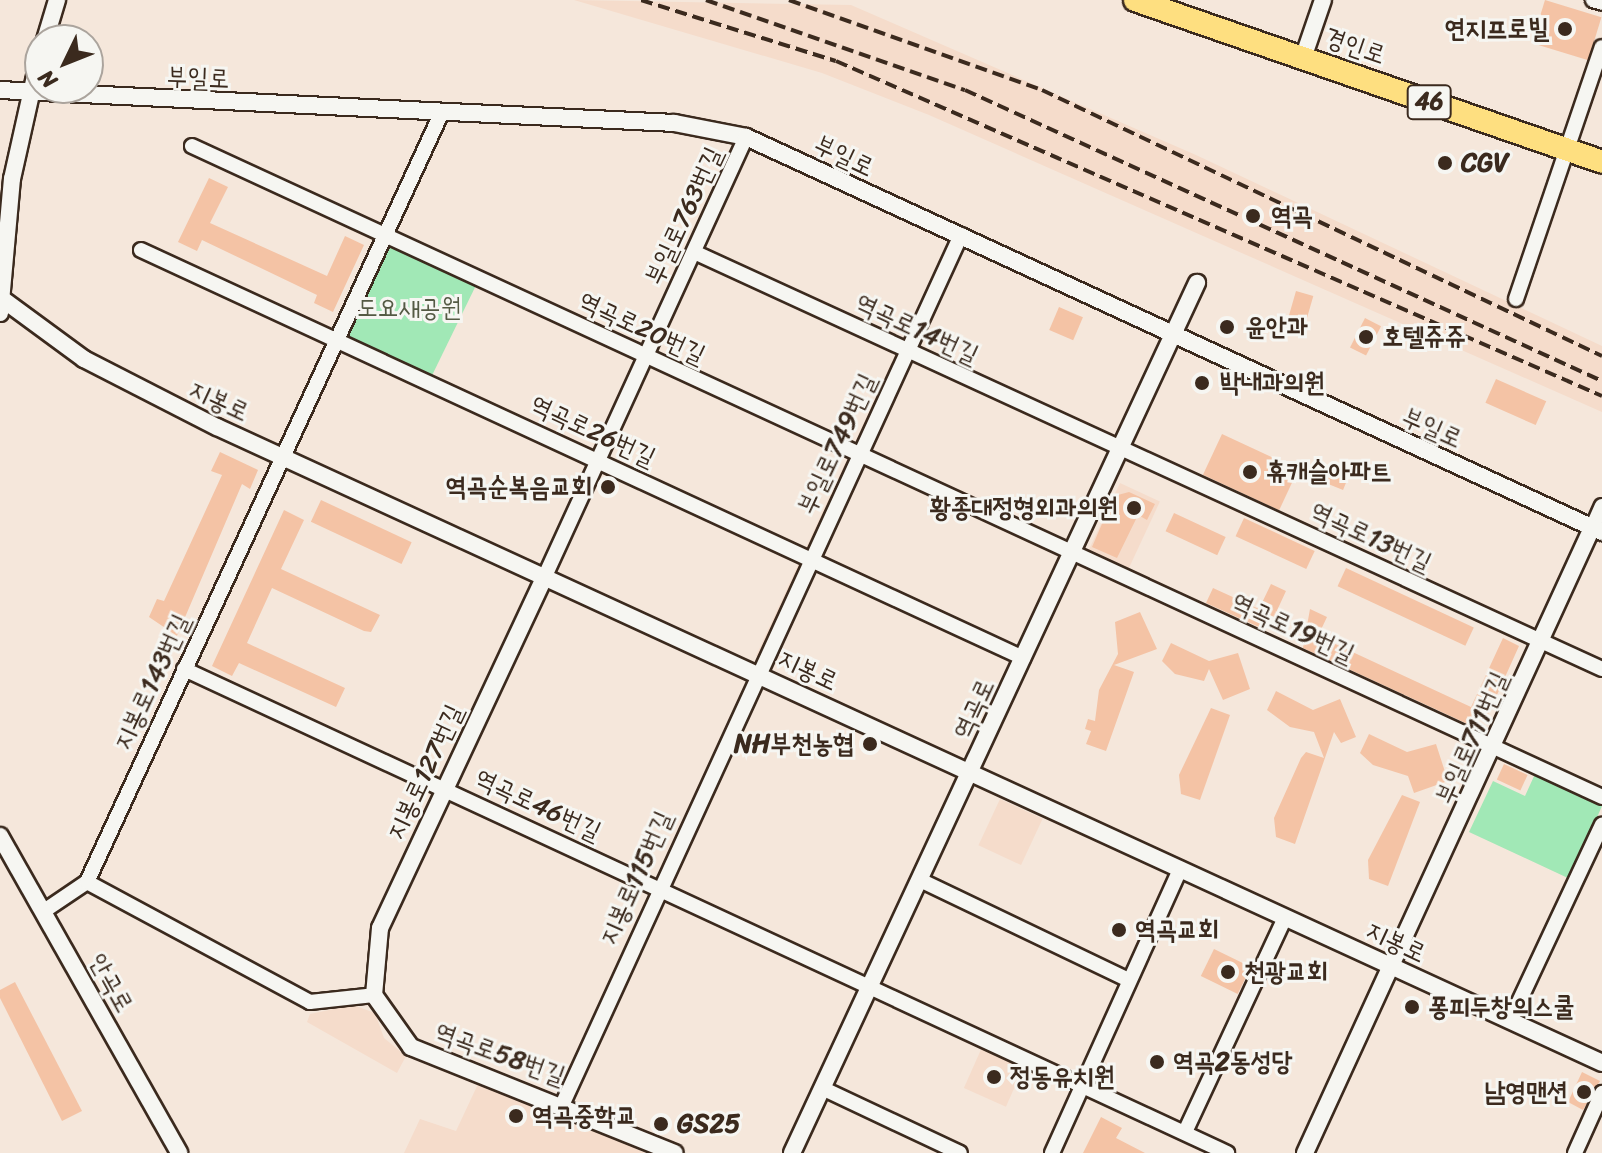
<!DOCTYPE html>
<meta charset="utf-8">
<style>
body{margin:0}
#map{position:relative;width:1602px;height:1153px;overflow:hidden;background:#f5e7db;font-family:Sriracha,"Poor Story",sans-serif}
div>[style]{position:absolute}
.built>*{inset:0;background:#f5dccb;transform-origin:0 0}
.green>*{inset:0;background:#a1e8b6;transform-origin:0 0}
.building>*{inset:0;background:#f4c3a5;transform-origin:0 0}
.roads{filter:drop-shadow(2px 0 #3b2a1e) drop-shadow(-2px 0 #3b2a1e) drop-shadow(0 2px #3b2a1e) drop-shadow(0 -2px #3b2a1e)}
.minor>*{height:14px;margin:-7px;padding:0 7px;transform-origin:7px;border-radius:7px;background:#f6f6f2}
.tertiary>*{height:16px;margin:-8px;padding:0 8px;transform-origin:8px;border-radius:8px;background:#f6f6f2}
.primary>*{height:22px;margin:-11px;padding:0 11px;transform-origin:11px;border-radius:11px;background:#fedf80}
.rail>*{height:4px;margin-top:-2px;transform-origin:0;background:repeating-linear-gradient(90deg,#3b2a1e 0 12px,transparent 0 18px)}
.dots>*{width:22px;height:22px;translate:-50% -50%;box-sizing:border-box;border:4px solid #f6f6f2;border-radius:50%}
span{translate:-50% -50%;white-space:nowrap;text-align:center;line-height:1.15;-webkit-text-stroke:6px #f6f6f2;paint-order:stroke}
.shield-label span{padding:2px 6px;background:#f6f6f2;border:2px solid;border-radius:6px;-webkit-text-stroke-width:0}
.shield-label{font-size:24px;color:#3b2a1e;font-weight:700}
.poi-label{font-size:26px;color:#3b2a1e;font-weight:700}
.right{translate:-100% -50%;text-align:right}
.left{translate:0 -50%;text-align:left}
.street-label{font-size:26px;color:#3b2a1e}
.park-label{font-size:26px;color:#545a44}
.north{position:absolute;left:24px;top:24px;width:80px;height:80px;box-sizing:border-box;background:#f6f6f2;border:2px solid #aba49d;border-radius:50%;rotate:227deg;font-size:22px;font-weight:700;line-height:32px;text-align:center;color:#3b2a1e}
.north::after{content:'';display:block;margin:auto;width:28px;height:36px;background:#3b2a1e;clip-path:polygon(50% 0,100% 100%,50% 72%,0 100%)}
</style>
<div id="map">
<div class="built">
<div style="clip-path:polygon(574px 0,851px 5px,1196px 155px,1602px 346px,1602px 412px,929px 115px,822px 73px)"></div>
<div style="clip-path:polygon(873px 342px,914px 354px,870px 453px,888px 462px,883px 473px,864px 465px,773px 664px,756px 656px,847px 459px,833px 451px,836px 443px,854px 444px,896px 353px)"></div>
<div style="left:1120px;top:483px;width:44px;height:76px;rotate:25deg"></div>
<div style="left:1000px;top:799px;width:47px;height:51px;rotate:25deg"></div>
<div style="clip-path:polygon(353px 1005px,375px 1013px,384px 1038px,406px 1056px,397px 1073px,307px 1022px,310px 1014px)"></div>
<div style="left:983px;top:1045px;width:46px;height:47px;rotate:24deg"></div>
<div style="clip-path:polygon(478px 1084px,563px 1113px,645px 1153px,404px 1153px,420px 1119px,456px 1131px)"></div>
</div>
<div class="green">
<div style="left:388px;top:233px;width:102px;height:118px;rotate:26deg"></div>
<div style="clip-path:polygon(1535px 774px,1602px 806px,1570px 879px,1469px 832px,1493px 781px,1525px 796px)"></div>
</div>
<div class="building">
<div style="left:1545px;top:0;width:59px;height:45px;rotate:17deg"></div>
<div style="clip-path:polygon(209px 178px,228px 187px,210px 223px,327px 276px,345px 236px,364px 245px,333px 312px,314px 303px,317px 295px,202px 240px,197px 251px,178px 242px)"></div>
<div style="left:1296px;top:291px;width:18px;height:31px;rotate:16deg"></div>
<div style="left:1059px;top:307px;width:26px;height:25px;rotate:23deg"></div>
<div style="left:1365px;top:318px;width:18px;height:33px;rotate:27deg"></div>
<div style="left:1496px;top:379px;width:55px;height:26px;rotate:24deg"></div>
<div style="left:1222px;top:434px;width:84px;height:45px;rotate:25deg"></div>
<div style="clip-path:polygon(220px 452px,258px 470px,250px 489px,242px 484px,177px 636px,149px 617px,157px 599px,164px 601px,222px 475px,211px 471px)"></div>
<div style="left:1335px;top:462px;width:18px;height:23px;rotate:22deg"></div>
<div style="clip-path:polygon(1129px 492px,1155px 504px,1147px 520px,1138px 515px,1117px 558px,1092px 547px,1114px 496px)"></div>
<div style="left:321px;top:500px;width:100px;height:24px;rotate:25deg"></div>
<div style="clip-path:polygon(284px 510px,304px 520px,281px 569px,380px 615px,371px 632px,364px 631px,272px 588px,247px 643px,345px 688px,336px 707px,239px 663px,232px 676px,212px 666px)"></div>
<div style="left:1174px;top:513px;width:57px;height:20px;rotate:25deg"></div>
<div style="left:1244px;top:518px;width:78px;height:20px;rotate:25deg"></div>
<div style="left:1346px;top:568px;width:141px;height:20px;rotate:25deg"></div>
<div style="clip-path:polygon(1271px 584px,1286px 591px,1274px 617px,1265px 613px,1259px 627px,1206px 603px,1213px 588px,1259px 609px)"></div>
<div style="clip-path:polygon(1310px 609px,1327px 617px,1318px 636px,1471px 707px,1503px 638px,1519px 646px,1488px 715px,1479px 711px,1472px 726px,1303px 648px)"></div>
<div style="clip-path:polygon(1140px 612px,1157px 649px,1114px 665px,1134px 672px,1106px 751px,1086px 744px,1091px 731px,1085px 729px,1088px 719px,1095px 721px,1099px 690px,1118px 654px,1115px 622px)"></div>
<div style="clip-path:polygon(1171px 643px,1209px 661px,1238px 653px,1250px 689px,1223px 700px,1209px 669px,1204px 681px,1175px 674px,1162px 661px)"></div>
<div style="clip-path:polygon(1276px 691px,1313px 710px,1340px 699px,1356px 737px,1341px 743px,1334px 732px,1295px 844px,1276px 837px,1274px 818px,1301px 758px,1306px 752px,1324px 758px,1314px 732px,1290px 727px,1267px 710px)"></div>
<div style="clip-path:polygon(1211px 708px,1230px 715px,1200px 800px,1181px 794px,1179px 775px)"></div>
<div style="clip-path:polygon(1369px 734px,1407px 752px,1436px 744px,1448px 781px,1414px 793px,1408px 776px,1373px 765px,1360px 753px)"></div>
<div style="left:1504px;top:764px;width:26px;height:17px;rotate:25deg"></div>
<div style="clip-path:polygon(1402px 795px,1420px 802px,1388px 886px,1369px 879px,1368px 860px)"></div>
<div style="left:1214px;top:949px;width:41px;height:30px;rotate:26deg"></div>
<div style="clip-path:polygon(15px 982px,82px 1111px,62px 1121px,0 998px,0 990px)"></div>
<div style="clip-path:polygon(1582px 1072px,1600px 1081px,1583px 1110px,1568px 1102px)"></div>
<div style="clip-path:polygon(1101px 1117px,1122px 1128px,1116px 1138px,1145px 1153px,1083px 1153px)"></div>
</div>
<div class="roads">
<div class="minor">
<div style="left:1593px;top:0;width:9px;rotate:18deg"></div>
<div style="left:192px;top:146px;width:1553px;rotate:24.78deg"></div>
<div style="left:141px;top:250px;width:972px;rotate:24.82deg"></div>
<div style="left:694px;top:252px;width:999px;rotate:24.67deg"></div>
<div style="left:1516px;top:299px;width:266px;rotate:-71.2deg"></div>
<div style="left:1592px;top:528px;width:24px;rotate:-66deg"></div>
<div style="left:545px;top:576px;width:483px;rotate:-65.4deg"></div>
<div style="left:184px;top:669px;width:1150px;rotate:24.89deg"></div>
<div style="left:920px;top:880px;width:232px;rotate:25.6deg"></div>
<div style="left:87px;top:882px;width:253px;rotate:28.3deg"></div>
<div style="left:310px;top:1002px;width:64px;rotate:-6.2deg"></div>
<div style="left:44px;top:911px;width:52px;rotate:-34deg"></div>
<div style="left:87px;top:882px;width:848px;rotate:-65.25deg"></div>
<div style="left:1510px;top:1021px;width:217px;rotate:-64.9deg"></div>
<div style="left:824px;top:1089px;width:150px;rotate:25.2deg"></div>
<div style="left:563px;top:1103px;width:955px;rotate:-65.37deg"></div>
<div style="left:1185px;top:1132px;width:236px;rotate:-65deg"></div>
<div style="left:1052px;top:1153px;width:312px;rotate:-65.7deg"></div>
<div style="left:1575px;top:1153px;width:66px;rotate:-65.8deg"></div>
</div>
<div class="tertiary">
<div style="left:45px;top:40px;width:42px;rotate:-73.3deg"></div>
<div style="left:1303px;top:58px;width:61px;rotate:-71deg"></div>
<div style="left:0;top:90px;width:675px;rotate:2.8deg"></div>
<div style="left:674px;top:123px;width:73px;rotate:11deg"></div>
<div style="left:746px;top:137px;width:943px;rotate:24.77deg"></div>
<div style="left:5px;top:301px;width:98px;rotate:36.3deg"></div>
<div style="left:84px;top:359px;width:149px;rotate:27.1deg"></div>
<div style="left:217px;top:427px;width:1524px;rotate:24.66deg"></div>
<div style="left:0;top:313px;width:135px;rotate:-84.9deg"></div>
<div style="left:12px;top:179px;width:128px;rotate:-77.4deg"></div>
<div style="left:545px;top:576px;width:389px;rotate:115.1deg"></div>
<div style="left:380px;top:928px;width:67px;rotate:95.1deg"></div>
<div style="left:374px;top:995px;width:64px;rotate:54.6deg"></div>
<div style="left:411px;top:1047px;width:284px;rotate:21.9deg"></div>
<div style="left:0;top:836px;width:364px;rotate:60.5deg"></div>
<div style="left:792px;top:1153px;width:960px;rotate:-65.04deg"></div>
<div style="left:1305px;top:1153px;width:688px;rotate:-65.34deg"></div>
</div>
<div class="primary">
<div style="left:1135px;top:0;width:494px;rotate:19.1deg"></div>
</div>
</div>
<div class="rail">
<div style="left:641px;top:0;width:204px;rotate:17.4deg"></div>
<div style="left:836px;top:61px;width:836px;rotate:23.62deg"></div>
<div style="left:706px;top:0;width:274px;rotate:19.2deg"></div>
<div style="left:965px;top:90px;width:700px;rotate:24.55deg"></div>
<div style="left:789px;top:0;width:269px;rotate:19.6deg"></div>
<div style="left:1042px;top:90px;width:620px;rotate:25.41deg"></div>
</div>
<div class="dots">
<div style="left:1565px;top:29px;background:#3b2a1e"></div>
<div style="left:1445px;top:163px;background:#3b2a1e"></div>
<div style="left:1253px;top:216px;background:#3b2a1e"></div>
<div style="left:1227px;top:327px;background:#3b2a1e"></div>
<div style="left:1366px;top:337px;background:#3b2a1e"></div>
<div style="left:1202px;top:383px;background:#3b2a1e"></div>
<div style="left:1250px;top:472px;background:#3b2a1e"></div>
<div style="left:608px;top:487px;background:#3b2a1e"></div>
<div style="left:1134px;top:508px;background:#3b2a1e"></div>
<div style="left:870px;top:744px;background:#3b2a1e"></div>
<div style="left:1119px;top:930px;background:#3b2a1e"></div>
<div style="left:1228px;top:972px;background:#3b2a1e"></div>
<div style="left:1412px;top:1007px;background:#3b2a1e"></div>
<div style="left:1157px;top:1062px;background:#3b2a1e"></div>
<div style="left:994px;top:1077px;background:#3b2a1e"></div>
<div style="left:1584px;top:1092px;background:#3b2a1e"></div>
<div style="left:516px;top:1116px;background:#3b2a1e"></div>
<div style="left:661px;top:1124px;background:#3b2a1e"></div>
</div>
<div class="shield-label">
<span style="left:1429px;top:102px">46</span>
</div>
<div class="poi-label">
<span class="right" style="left:1549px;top:29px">연지프로빌</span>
<span class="left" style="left:1461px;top:163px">CGV</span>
<span class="left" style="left:1271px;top:216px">역곡</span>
<span class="left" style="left:1245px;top:327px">윤안과</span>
<span class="left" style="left:1382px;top:337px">호텔쥬쥬</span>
<span class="left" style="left:1220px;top:383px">박내과의원</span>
<span class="left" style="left:1266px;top:472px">휴캐슬아파트</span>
<span class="right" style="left:592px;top:487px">역곡순복음교회</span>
<span class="right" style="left:1118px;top:508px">황종대정형외과의원</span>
<span class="right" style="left:854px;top:744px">NH부천농협</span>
<span class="left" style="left:1135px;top:930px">역곡교회</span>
<span class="left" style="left:1244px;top:972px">천광교회</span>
<span class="left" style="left:1428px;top:1007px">퐁피두창의스쿨</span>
<span class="left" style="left:1173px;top:1062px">역곡2동성당</span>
<span class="left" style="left:1010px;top:1077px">정동유치원</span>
<span class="right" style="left:1568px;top:1092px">남영맨션</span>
<span class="left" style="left:532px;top:1116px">역곡중학교</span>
<span class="left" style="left:677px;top:1124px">GS25</span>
</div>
<div class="street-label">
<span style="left:1355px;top:46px;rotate:19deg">경인로</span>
<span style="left:198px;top:78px;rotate:2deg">부일로</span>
<span style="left:844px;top:156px;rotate:25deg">부일로</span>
<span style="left:684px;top:216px;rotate:-65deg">부일로763번길</span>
<span style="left:642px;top:328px;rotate:25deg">역곡로20번길</span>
<span style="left:917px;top:329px;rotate:25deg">역곡로14번길</span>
<span style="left:219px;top:401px;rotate:25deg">지봉로</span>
<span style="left:1432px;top:428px;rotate:24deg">부일로</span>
<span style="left:593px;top:431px;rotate:25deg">역곡로26번길</span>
<span style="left:837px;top:444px;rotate:-65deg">부일로749번길</span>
<span style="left:1371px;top:537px;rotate:25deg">역곡로13번길</span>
<span style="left:1293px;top:628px;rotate:25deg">역곡로19번길</span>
<span style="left:808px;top:670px;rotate:25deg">지봉로</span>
<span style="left:152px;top:682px;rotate:-65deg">지봉로143번길</span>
<span style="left:974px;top:709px;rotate:-65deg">역곡로</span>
<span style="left:1472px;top:738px;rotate:-66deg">부일로711번길</span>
<span style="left:425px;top:772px;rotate:-65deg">지봉로127번길</span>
<span style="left:538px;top:805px;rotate:25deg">역곡로46번길</span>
<span style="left:636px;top:878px;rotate:-66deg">지봉로115번길</span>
<span style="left:1396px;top:942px;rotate:25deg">지봉로</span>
<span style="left:111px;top:983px;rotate:61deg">안곡로</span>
<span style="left:500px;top:1054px;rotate:20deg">역곡로58번길</span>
</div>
<div class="park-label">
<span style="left:409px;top:308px">도요새공원</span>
</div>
<div class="north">N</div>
</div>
